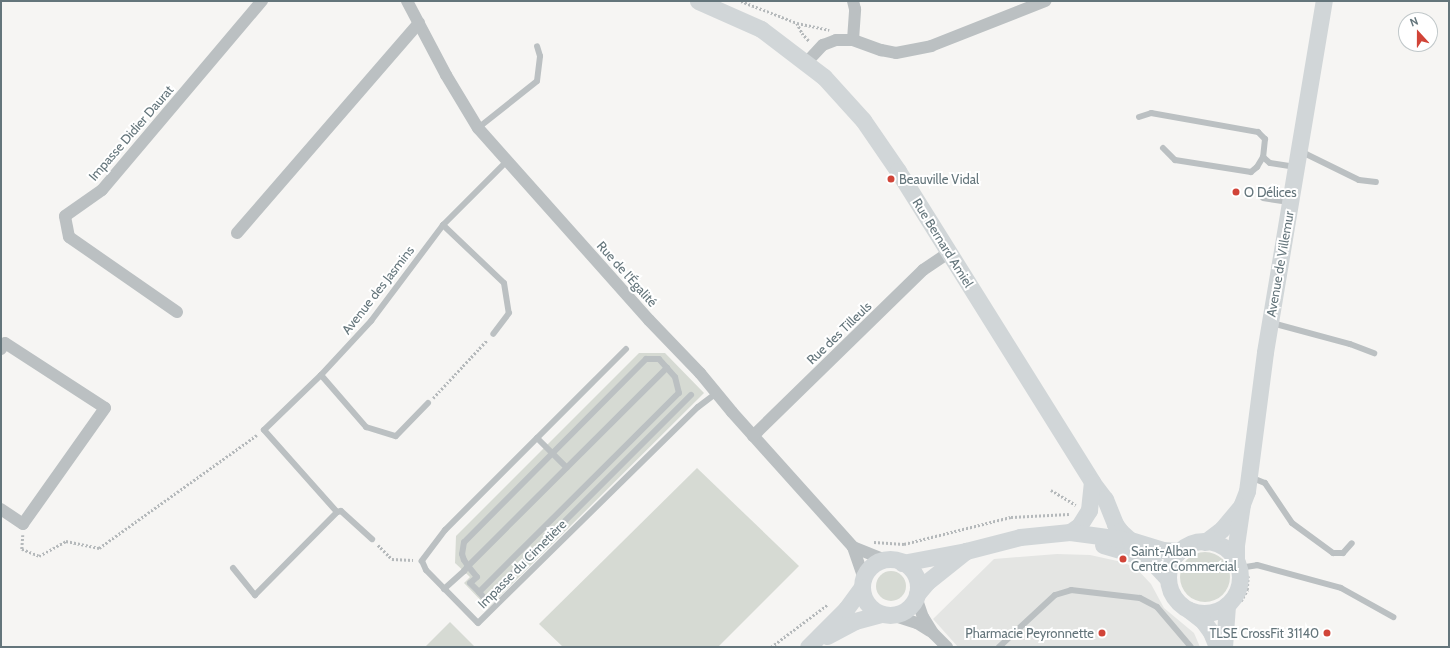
<!DOCTYPE html>
<meta charset="utf-8">
<style>
body{margin:0}
#map{position:relative;width:1450px;height:648px;overflow:hidden;background:#f6f5f3;font-family:Cabin,sans-serif}
div>[style]{position:absolute}
.built>*{inset:0;background:#e4e5e3}
.green>*{inset:0;background:#d6dad3}
.round{border-radius:50%}
.path>*{height:2.5px;margin-top:-1.25px;transform-origin:0;background:repeating-linear-gradient(90deg,#b5b9bb 0 2px,transparent 0 4px)}
.lane>*{height:6px;margin:-3px;padding:0 3px;transform-origin:3px;border-radius:3px;background:#bbc0c2}
.street>*{height:12px;margin:-6px;padding:0 6px;transform-origin:6px;border-radius:6px;background:#bbc0c2}
.secondary>*{height:17px;margin:-8.5px;padding:0 8.5px;transform-origin:8.5px;border-radius:8.5px;background:#d1d6d8}
.secondary>.ring{margin:-8.5px;padding:0;box-sizing:content-box;background:none;border:17px solid #d1d6d8;border-radius:50%}
.dots>*{width:11px;height:11px;translate:-50% -50%;box-sizing:border-box;border:2px solid #fff;border-radius:50%}
span{translate:-50% -50%;white-space:nowrap;text-align:center;line-height:1.15;-webkit-text-stroke:4px #fff;paint-order:stroke}
.street-label{font-size:13px;color:#64757b}
.poi-label{font-size:13px;color:#64757b}
.left{translate:0 -50%;text-align:left}
.right{translate:-100% -50%;text-align:right}
.frame{position:absolute;inset:0;border:2px solid #64757b;pointer-events:none}
.north{position:absolute;left:1398px;top:12px;width:40px;height:40px;box-sizing:border-box;background:#fff;border:1px solid #c1c8ca;border-radius:50%;rotate:339deg;font-size:11px;font-weight:700;line-height:16px;text-align:center;color:#64757b}
.north::after{content:'';display:block;margin:auto;width:14px;height:18px;background:#d14438;clip-path:polygon(50% 0,100% 100%,50% 72%,0 100%)}
</style>
<div id="map">
<div class="built">
<div style="clip-path:polygon(1057px 554px,1090px 555px,1122px 562px,1136px 568px,1151px 584px,1164px 608px,1194px 633px,1200px 647px,958px 647px,933px 619px,994px 559px)"></div>
</div>
<div class="green">
<div style="clip-path:polygon(639px 353px,665px 353px,704px 393px,488px 608px,464px 583px,470px 577px,455px 563px,456px 536px)"></div>
<div style="clip-path:polygon(697px 468px,799px 566px,718px 647px,563px 647px,539px 624px)"></div>
<div class="round" style="left:1180px;top:552px;width:50px;height:50px"></div>
<div class="round" style="left:876px;top:571px;width:30px;height:30px"></div>
<div style="clip-path:polygon(450px 622px,475px 647px,425px 647px)"></div>
</div>
<div class="path">
<div style="left:741px;top:1px;width:60px;rotate:21.4deg"></div>
<div style="left:797px;top:23px;width:33px;rotate:12deg"></div>
<div style="left:797px;top:23px;width:11px;rotate:63deg"></div>
<div style="left:802px;top:33px;width:12px;rotate:48deg"></div>
<div style="left:433px;top:398px;width:79px;rotate:-47deg"></div>
<div style="left:1051px;top:490px;width:29px;rotate:31deg"></div>
<div style="left:23px;top:535px;width:14px;rotate:94deg"></div>
<div style="left:22px;top:549px;width:18px;rotate:22deg"></div>
<div style="left:39px;top:556px;width:31px;rotate:-29deg"></div>
<div style="left:66px;top:541px;width:34px;rotate:12deg"></div>
<div style="left:99px;top:548px;width:194px;rotate:-35.6deg"></div>
<div style="left:874px;top:542px;width:30px;rotate:4deg"></div>
<div style="left:904px;top:544px;width:110px;rotate:-14.2deg"></div>
<div style="left:1011px;top:517px;width:58px;rotate:-3deg"></div>
<div style="left:378px;top:545px;width:20px;rotate:45deg"></div>
<div style="left:392px;top:559px;width:21px;rotate:3deg"></div>
<div style="left:1241px;top:601px;width:13px;rotate:-61deg"></div>
<div style="left:1247px;top:590px;width:14px;rotate:-86deg"></div>
<div style="left:771px;top:647px;width:70px;rotate:-36.9deg"></div>
</div>
<div class="lane">
<div style="left:1139px;top:117px;width:13px;rotate:-18deg"></div>
<div style="left:1151px;top:113px;width:109px;rotate:10.1deg"></div>
<div style="left:1258px;top:132px;width:10px;rotate:45deg"></div>
<div style="left:1265px;top:139px;width:18px;rotate:96deg"></div>
<div style="left:1263px;top:157px;width:9px;rotate:41deg"></div>
<div style="left:1270px;top:163px;width:26px;rotate:9deg"></div>
<div style="left:478px;top:128px;width:75px;rotate:-38.5deg"></div>
<div style="left:537px;top:81px;width:25px;rotate:-83deg"></div>
<div style="left:540px;top:56px;width:10px;rotate:-107deg"></div>
<div style="left:1163px;top:148px;width:17px;rotate:45deg"></div>
<div style="left:1175px;top:160px;width:77px;rotate:9deg"></div>
<div style="left:1251px;top:172px;width:8px;rotate:-40deg"></div>
<div style="left:1257px;top:167px;width:12px;rotate:-59deg"></div>
<div style="left:1300px;top:154px;width:6px"></div>
<div style="left:1306px;top:154px;width:59px;rotate:26.1deg"></div>
<div style="left:1359px;top:180px;width:17px;rotate:7deg"></div>
<div style="left:1263px;top:198px;width:26px;rotate:9deg"></div>
<div style="left:443px;top:225px;width:84px;rotate:43.6deg"></div>
<div style="left:504px;top:283px;width:30px;rotate:81deg"></div>
<div style="left:509px;top:313px;width:26px;rotate:127deg"></div>
<div style="left:1272px;top:323px;width:81px;rotate:15.1deg"></div>
<div style="left:1350px;top:344px;width:26px;rotate:21deg"></div>
<div style="left:626px;top:349px;width:256px;rotate:135deg"></div>
<div style="left:445px;top:530px;width:39px;rotate:127deg"></div>
<div style="left:422px;top:561px;width:10px;rotate:66deg"></div>
<div style="left:426px;top:570px;width:74px;rotate:45.5deg"></div>
<div style="left:478px;top:623px;width:308px;rotate:-44.5deg"></div>
<div style="left:698px;top:407px;width:25px;rotate:-37deg"></div>
<div style="left:321px;top:375px;width:69px;rotate:49.1deg"></div>
<div style="left:366px;top:427px;width:31px;rotate:17deg"></div>
<div style="left:396px;top:436px;width:46px;rotate:-45.9deg"></div>
<div style="left:537px;top:438px;width:42px;rotate:45deg"></div>
<div style="left:1250px;top:477px;width:16px;rotate:22deg"></div>
<div style="left:1265px;top:483px;width:48px;rotate:56deg"></div>
<div style="left:1292px;top:523px;width:51px;rotate:36.2deg"></div>
<div style="left:1333px;top:553px;width:10px"></div>
<div style="left:1343px;top:553px;width:13px;rotate:-48deg"></div>
<div style="left:337px;top:512px;width:4px;rotate:-14deg"></div>
<div style="left:341px;top:511px;width:42px;rotate:42.1deg"></div>
<div style="left:233px;top:568px;width:35px;rotate:51deg"></div>
<div style="left:255px;top:595px;width:117px;rotate:-45.3deg"></div>
<div style="left:337px;top:512px;width:110px;rotate:-131.7deg"></div>
<div style="left:264px;top:430px;width:79px;rotate:-44deg"></div>
<div style="left:321px;top:375px;width:74px;rotate:-47.2deg"></div>
<div style="left:371px;top:321px;width:120px;rotate:-53.1deg"></div>
<div style="left:443px;top:225px;width:91px;rotate:-45deg"></div>
<div style="left:1239px;top:568px;width:18px;rotate:-9deg"></div>
<div style="left:1257px;top:565px;width:87px;rotate:15.3deg"></div>
<div style="left:1341px;top:588px;width:60px;rotate:29.1deg"></div>
<div style="left:444px;top:589px;width:27px;rotate:-42deg"></div>
<div style="left:464px;top:571px;width:6px;rotate:-51deg"></div>
<div style="left:468px;top:566px;width:281px;rotate:-44.9deg"></div>
<div style="left:667px;top:368px;width:12px;rotate:-132deg"></div>
<div style="left:659px;top:359px;width:13px;rotate:180deg"></div>
<div style="left:646px;top:359px;width:258px;rotate:134.8deg"></div>
<div style="left:464px;top:542px;width:12px;rotate:99deg"></div>
<div style="left:462px;top:554px;width:6px;rotate:72deg"></div>
<div style="left:464px;top:560px;width:7px;rotate:56deg"></div>
<div style="left:468px;top:566px;width:14px;rotate:51deg"></div>
<div style="left:477px;top:577px;width:9px;rotate:139deg"></div>
<div style="left:470px;top:583px;width:13px;rotate:45deg"></div>
<div style="left:479px;top:592px;width:282px;rotate:-44.9deg"></div>
<div style="left:679px;top:393px;width:16px;rotate:-104deg"></div>
<div style="left:675px;top:377px;width:12px;rotate:-132deg"></div>
<div style="left:479px;top:592px;width:11px;rotate:49deg"></div>
<div style="left:486px;top:600px;width:290px;rotate:-45deg"></div>
<div style="left:999px;top:647px;width:76px;rotate:-42.9deg"></div>
<div style="left:1055px;top:595px;width:17px;rotate:-17deg"></div>
<div style="left:1071px;top:590px;width:69px;rotate:6.6deg"></div>
<div style="left:1140px;top:598px;width:19px;rotate:28deg"></div>
<div style="left:1157px;top:607px;width:52px;rotate:49.6deg"></div>
</div>
<div class="street">
<div style="left:407px;top:1px;width:84px;rotate:62.2deg"></div>
<div style="left:446px;top:75px;width:62px;rotate:58.9deg"></div>
<div style="left:478px;top:128px;width:257px;rotate:48.3deg"></div>
<div style="left:649px;top:320px;width:74px;rotate:46.1deg"></div>
<div style="left:700px;top:373px;width:50px;rotate:50.6deg"></div>
<div style="left:732px;top:412px;width:181px;rotate:48.1deg"></div>
<div style="left:853px;top:547px;width:35px;rotate:22deg"></div>
<div style="left:853px;top:40px;width:31px;rotate:-86deg"></div>
<div style="left:855px;top:9px;width:8px;rotate:-104deg"></div>
<div style="left:806px;top:63px;width:25px;rotate:-47deg"></div>
<div style="left:823px;top:45px;width:14px;rotate:-21deg"></div>
<div style="left:836px;top:40px;width:17px"></div>
<div style="left:853px;top:40px;width:30px;rotate:20deg"></div>
<div style="left:881px;top:50px;width:15px;rotate:11deg"></div>
<div style="left:896px;top:53px;width:36px;rotate:-11deg"></div>
<div style="left:931px;top:46px;width:123px;rotate:-21.5deg"></div>
<div style="left:237px;top:233px;width:278px;rotate:-49.1deg"></div>
<div style="left:177px;top:312px;width:131px;rotate:-145.2deg"></div>
<div style="left:69px;top:237px;width:21px;rotate:-101deg"></div>
<div style="left:65px;top:216px;width:45px;rotate:-35.1deg"></div>
<div style="left:102px;top:190px;width:248px;rotate:-49.8deg"></div>
<div style="left:1px;top:349px;width:7px;rotate:-56deg"></div>
<div style="left:5px;top:343px;width:119px;rotate:33deg"></div>
<div style="left:105px;top:408px;width:142px;rotate:125.3deg"></div>
<div style="left:23px;top:524px;width:27px;rotate:-146deg"></div>
<div style="left:753px;top:436px;width:238px;rotate:-44.3deg"></div>
<div style="left:923px;top:270px;width:30px;rotate:-34deg"></div>
<div style="left:853px;top:547px;width:34px;rotate:71deg"></div>
<div style="left:916px;top:597px;width:21px;rotate:71deg"></div>
<div style="left:923px;top:617px;width:19px;rotate:58deg"></div>
<div style="left:933px;top:633px;width:20px;rotate:45deg"></div>
<div style="left:892px;top:615px;width:26px;rotate:18deg"></div>
<div style="left:917px;top:623px;width:15px;rotate:32deg"></div>
</div>
<div class="secondary">
<div style="left:698px;top:1px;width:69px;rotate:24deg"></div>
<div style="left:761px;top:29px;width:79px;rotate:37.3deg"></div>
<div style="left:824px;top:77px;width:58px;rotate:47.8deg"></div>
<div style="left:863px;top:120px;width:62px;rotate:55.5deg"></div>
<div style="left:898px;top:171px;width:367px;rotate:58deg"></div>
<div style="left:1092px;top:482px;width:21px;rotate:53deg"></div>
<div style="left:1105px;top:499px;width:27px;rotate:68deg"></div>
<div style="left:1115px;top:524px;width:9px;rotate:54deg"></div>
<div style="left:1120px;top:531px;width:13px;rotate:42deg"></div>
<div style="left:1070px;top:532px;width:11px;rotate:-34deg"></div>
<div style="left:1079px;top:526px;width:19px;rotate:-58deg"></div>
<div style="left:1089px;top:510px;width:28px;rotate:-84deg"></div>
<div class="ring" style="left:1168px;top:541px;width:55px;height:55px"></div>
<div style="left:1205px;top:542px;width:21px;rotate:-37deg"></div>
<div style="left:1222px;top:529px;width:30px;rotate:-50deg"></div>
<div style="left:1103px;top:545px;width:43px;rotate:16.3deg"></div>
<div style="left:1144px;top:557px;width:14px;rotate:36deg"></div>
<div style="left:1155px;top:565px;width:19px;rotate:47deg"></div>
<div class="ring" style="left:862px;top:559px;width:39px;height:39px"></div>
<div style="left:1236px;top:561px;width:16px;rotate:-90deg"></div>
<div style="left:1236px;top:545px;width:41px;rotate:-81.7deg"></div>
<div style="left:1242px;top:504px;width:14px;rotate:-69deg"></div>
<div style="left:1247px;top:491px;width:140px;rotate:-82.6deg"></div>
<div style="left:1265px;top:352px;width:356px;rotate:-80.5deg"></div>
<div style="left:902px;top:563px;width:65px;rotate:-10.6deg"></div>
<div style="left:966px;top:551px;width:56px;rotate:-14.5deg"></div>
<div style="left:1020px;top:537px;width:50px;rotate:-5.7deg"></div>
<div style="left:1070px;top:532px;width:61px;rotate:7.6deg"></div>
<div style="left:1130px;top:540px;width:34px;rotate:17deg"></div>
<div style="left:1162px;top:550px;width:18px;rotate:3deg"></div>
<div style="left:917px;top:594px;width:16px;rotate:-50deg"></div>
<div style="left:927px;top:582px;width:50px;rotate:-38.5deg"></div>
<div style="left:1189px;top:610px;width:18px;rotate:38deg"></div>
<div style="left:1203px;top:621px;width:14px;rotate:54deg"></div>
<div style="left:1211px;top:632px;width:16px;rotate:68deg"></div>
<div style="left:827px;top:636px;width:32px;rotate:-28deg"></div>
<div style="left:855px;top:621px;width:27px;rotate:-15deg"></div>
<div style="left:808px;top:647px;width:54px;rotate:-45deg"></div>
<div style="left:846px;top:609px;width:27px;rotate:-54deg"></div>
<div style="left:1224px;top:647px;width:42px;rotate:-85.9deg"></div>
</div>
<div class="dots">
<div style="left:891px;top:179px;background:#d14438"></div>
<div style="left:1236px;top:192px;background:#d14438"></div>
<div style="left:1123px;top:559px;background:#d14438"></div>
<div style="left:1102px;top:633px;background:#d14438"></div>
<div style="left:1327px;top:633px;background:#d14438"></div>
</div>
<div class="street-label">
<span style="left:131px;top:133px;rotate:-49deg">Impasse Didier Daurat</span>
<span style="left:943px;top:243px;rotate:58deg">Rue Bernard Amiel</span>
<span style="left:1280px;top:264px;rotate:-80deg">Avenue de Villemur</span>
<span style="left:627px;top:274px;rotate:48deg">Rue de l'Égalité</span>
<span style="left:378px;top:290px;rotate:-52deg">Avenue des Jasmins</span>
<span style="left:839px;top:333px;rotate:-44deg">Rue des Tilleuls</span>
<span style="left:522px;top:564px;rotate:-45deg">Impasse du Cimetière</span>
</div>
<div class="poi-label">
<span class="left" style="left:899px;top:179px">Beauville Vidal</span>
<span class="left" style="left:1244px;top:192px">O Délices</span>
<span class="left" style="left:1131px;top:559px">Saint-Alban<br>Centre Commercial</span>
<span class="right" style="left:1094px;top:633px">Pharmacie Peyronnette</span>
<span class="right" style="left:1319px;top:633px">TLSE CrossFit 31140</span>
</div>
<div class="frame"></div>
<div class="north">N</div>
</div>
